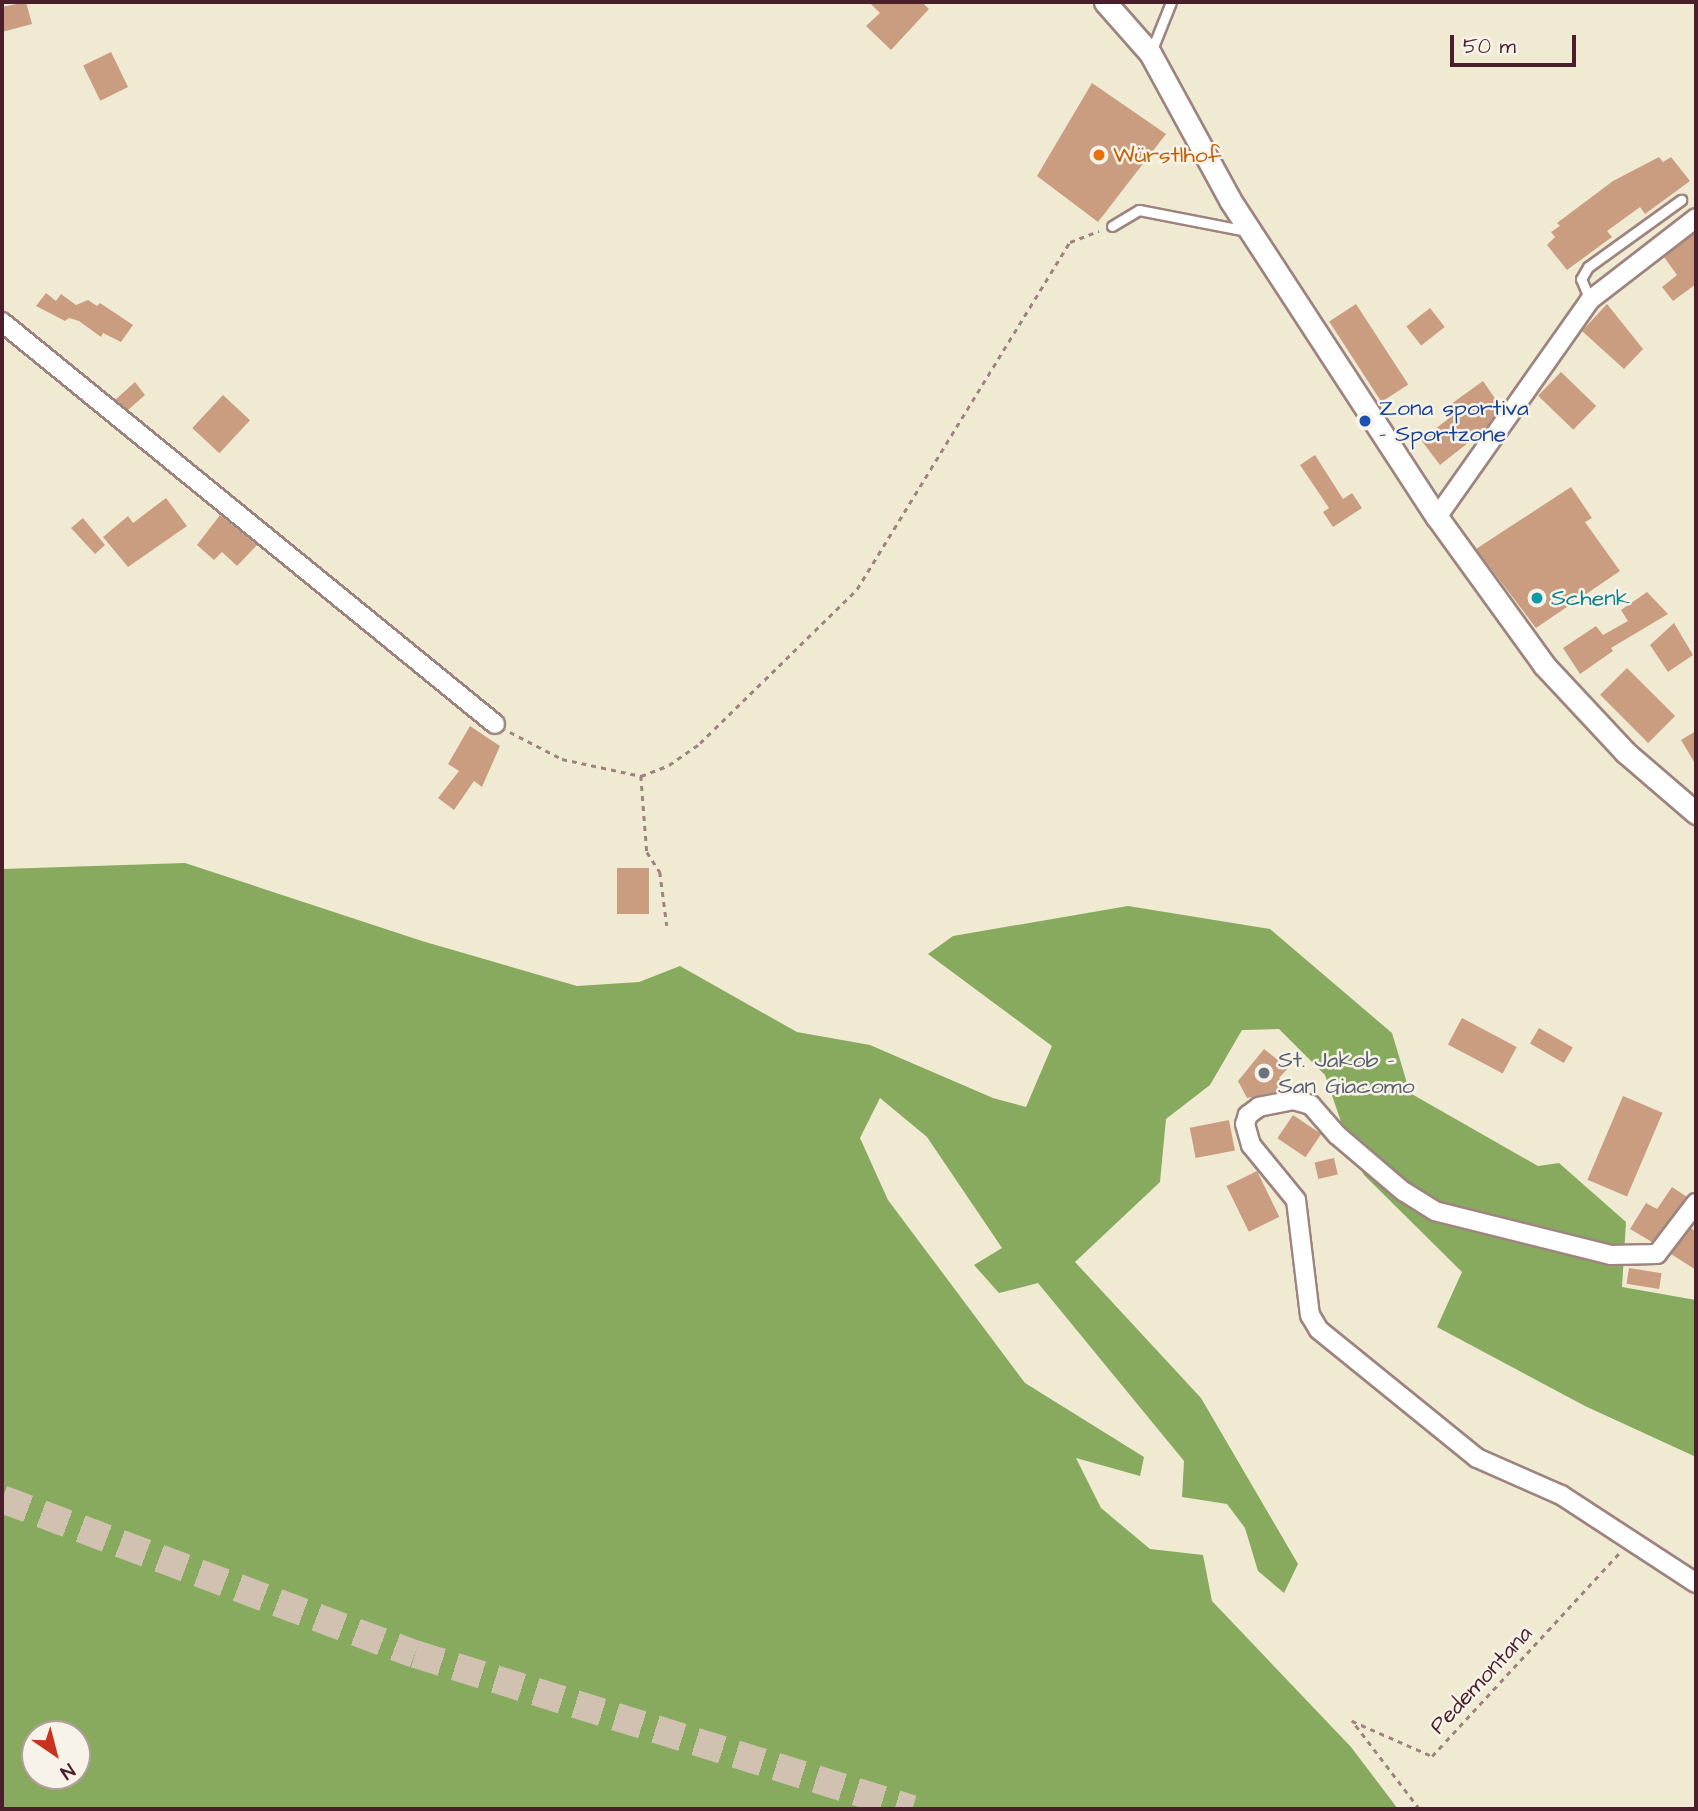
<!DOCTYPE html>
<meta charset="utf-8">
<style>
body{margin:0}
#map{position:relative;width:1698px;height:1811px;overflow:hidden;background:#f1ead3;font-family:"Architects Daughter",sans-serif}
div>[style]{position:absolute}
.forest>*{inset:0;background:#87aa5f}
.building>*{inset:0;background:#cb9d80;transform-origin:0 0}
.primary-tunnel>*{height:28px;margin-top:-14px;transform-origin:0;background:repeating-linear-gradient(90deg,#d0c1b1 0 28px,transparent 0 42px)}
.path>*{height:2.5px;margin-top:-1.25px;transform-origin:0;background:repeating-linear-gradient(90deg,#9e847f 0 5px,transparent 0 10px)}
.roads{filter:drop-shadow(2px 0 #9e847f) drop-shadow(-2px 0 #9e847f) drop-shadow(0 2px #9e847f) drop-shadow(0 -2px #9e847f)}
.service>*{height:9px;margin:-4.5px;padding:0 4.5px;transform-origin:4.5px;border-radius:4.5px;background:#fff}
.minor>*{height:18px;margin:-9px;padding:0 9px;transform-origin:9px;border-radius:9px;background:#fff}
.tertiary>*{height:21px;margin:-10.5px;padding:0 10.5px;transform-origin:10.5px;border-radius:10.5px;background:#fff}
.dots>*{width:19px;height:19px;translate:-50% -50%;box-sizing:border-box;border:4px solid #f7f3e8;border-radius:50%}
span{translate:-50% -50%;white-space:nowrap;text-align:center;line-height:1.15;-webkit-text-stroke:5px #f7f3e8;paint-order:stroke}
.food-label{font-size:23px;color:#c56008}
.left{translate:0 -50%;text-align:left}
.transit-label{font-size:23px;color:#164399}
.culture-label{font-size:23px;color:#0d838f}
.worship-label{font-size:23px;color:#5b616d}
.street-label{font-size:23px;color:#4a1f2b}
.frame{position:absolute;inset:0;border:4px solid #4a1f2b;pointer-events:none}
.north{position:absolute;left:21px;top:1720px;width:70px;height:70px;box-sizing:border-box;background:#f7f3e8;border:2px solid #b29e9c;border-radius:50%;rotate:145deg;font-size:19px;font-weight:700;line-height:28px;text-align:center;color:#4a1f2b}
.north::after{content:'';display:block;margin:auto;width:24px;height:32px;background:#c8321e;clip-path:polygon(50% 0,100% 100%,50% 72%,0 100%)}
.scale{position:absolute;left:1450px;top:35px;width:126px;height:32px;box-sizing:border-box;border:4px solid #4a1f2b;border-top:0;padding-left:9px;font-size:21px;line-height:24px;white-space:nowrap;color:#4a1f2b;-webkit-text-stroke:5px #f7f3e8;paint-order:stroke}
</style>
<div id="map">
<div class="forest">
<div style="clip-path:polygon(evenodd,185px 863px,422px 941px,577px 986px,639px 982px,680px 966px,797px 1032px,870px 1045px,993px 1098px,1026px 1107px,1052px 1046px,928px 954px,953px 936px,1128px 906px,1270px 929px,1392px 1033px,1410px 1093px,1538px 1166px,1559px 1163px,1626px 1222px,1622px 1287px,1696px 1300px,1696px 1457px,1585px 1406px,1437px 1327px,1462px 1272px,1364px 1175px,1351px 1151px,1325px 1075px,1279px 1029px,1242px 1030px,1210px 1085px,1166px 1119px,1160px 1182px,1075px 1262px,1201px 1398px,1298px 1564px,1284px 1593px,1258px 1571px,1245px 1528px,1227px 1504px,1182px 1497px,1184px 1461px,1038px 1283px,999px 1293px,974px 1265px,1002px 1248px,927px 1137px,880px 1098px,860px 1138px,888px 1200px,1025px 1383px,1144px 1457px,1140px 1476px,1076px 1458px,1101px 1508px,1150px 1549px,1203px 1555px,1212px 1601px,1351px 1747px,1398px 1809px,2px 1809px,2px 869px,185px 863px,35px 1734px,77px 1734px,77px 1776px,35px 1776px,35px 1734px)"></div>
</div>
<div class="building">
<div style="clip-path:polygon(26px 2px,32px 24px,2px 32px,2px 7px)"></div>
<div style="clip-path:polygon(869px 2px,922px 2px,929px 9px,891px 50px,866px 26px,880px 13px)"></div>
<div style="left:111px;top:52px;width:39px;height:31px;rotate:64deg"></div>
<div style="clip-path:polygon(1092px 83px,1166px 134px,1098px 222px,1037px 176px)"></div>
<div style="clip-path:polygon(1659px 157px,1663px 162px,1671px 157px,1690px 181px,1645px 214px,1640px 207px,1607px 231px,1612px 237px,1567px 270px,1547px 245px,1555px 237px,1551px 232px,1560px 226px,1557px 223px,1613px 181px)"></div>
<div style="clip-path:polygon(1696px 232px,1696px 284px,1673px 301px,1662px 287px,1677px 275px,1664px 257px)"></div>
<div style="clip-path:polygon(46px 293px,56px 301px,61px 294px,76px 305px,88px 300px,97px 306px,100px 303px,133px 325px,121px 342px,103px 333px,101px 337px,79px 321px,69px 318px,65px 321px,36px 306px)"></div>
<div style="left:1356px;top:304px;width:96px;height:32px;rotate:57deg"></div>
<div style="clip-path:polygon(1607px 304px,1643px 349px,1624px 369px,1582px 331px)"></div>
<div style="left:1430px;top:308px;width:24px;height:30px;rotate:52deg"></div>
<div style="left:1561px;top:372px;width:49px;height:33px;rotate:44deg"></div>
<div style="clip-path:polygon(1483px 381px,1501px 407px,1483px 431px,1440px 465px,1421px 440px,1457px 412px,1451px 404px)"></div>
<div style="clip-path:polygon(135px 382px,145px 395px,128px 410px,115px 400px)"></div>
<div style="left:223px;top:395px;width:37px;height:45px;rotate:43deg"></div>
<div style="clip-path:polygon(1315px 455px,1343px 499px,1352px 493px,1362px 508px,1333px 527px,1323px 512px,1329px 508px,1300px 465px)"></div>
<div style="clip-path:polygon(1571px 487px,1592px 518px,1585px 522px,1620px 571px,1536px 628px,1476px 549px)"></div>
<div style="clip-path:polygon(166px 498px,187px 526px,128px 567px,103px 537px,128px 516px,133px 523px)"></div>
<div style="clip-path:polygon(220px 515px,257px 545px,237px 566px,222px 552px,214px 560px,197px 545px)"></div>
<div style="clip-path:polygon(83px 518px,105px 545px,95px 554px,71px 528px)"></div>
<div style="clip-path:polygon(1647px 592px,1668px 614px,1611px 648px,1613px 651px,1580px 674px,1563px 648px,1596px 626px,1603px 635px,1628px 621px,1621px 610px)"></div>
<div style="clip-path:polygon(1674px 623px,1693px 655px,1668px 672px,1650px 645px)"></div>
<div style="left:1627px;top:668px;width:68px;height:38px;rotate:45deg"></div>
<div style="clip-path:polygon(470px 726px,500px 746px,482px 787px,474px 781px,454px 810px,438px 798px,459px 771px,448px 764px)"></div>
<div style="clip-path:polygon(1696px 731px,1696px 765px,1681px 740px)"></div>
<div style="left:617px;top:868px;width:32px;height:46px"></div>
<div style="left:1462px;top:1018px;width:62px;height:30px;rotate:28deg"></div>
<div style="left:1539px;top:1028px;width:39px;height:18px;rotate:30deg"></div>
<div style="clip-path:polygon(1264px 1049px,1288px 1068px,1279px 1078px,1284px 1082px,1276px 1092px,1247px 1098px,1238px 1081px)"></div>
<div style="left:1623px;top:1096px;width:43px;height:91px;rotate:23deg"></div>
<div style="left:1293px;top:1115px;width:34px;height:28px;rotate:34deg"></div>
<div style="left:1229px;top:1120px;width:31px;height:40px;rotate:79deg"></div>
<div style="left:1334px;top:1158px;width:17px;height:20px;rotate:77deg"></div>
<div style="left:1257px;top:1171px;width:51px;height:34px;rotate:64deg"></div>
<div style="clip-path:polygon(1672px 1187px,1687px 1197px,1652px 1242px,1630px 1229px,1646px 1203px,1657px 1209px)"></div>
<div style="clip-path:polygon(1691px 1228px,1696px 1232px,1696px 1270px,1671px 1254px)"></div>
<div style="left:1629px;top:1268px;width:33px;height:16px;rotate:9deg"></div>
</div>
<div class="primary-tunnel">
<div style="left:2px;top:1499px;width:441px;rotate:20.6deg"></div>
<div style="left:415px;top:1654px;width:521px;rotate:17.32deg"></div>
</div>
<div class="path">
<div style="left:510px;top:732px;width:59px;rotate:27.4deg"></div>
<div style="left:562px;top:759px;width:81px;rotate:12.1deg"></div>
<div style="left:641px;top:776px;width:30px;rotate:-21deg"></div>
<div style="left:669px;top:765px;width:38px;rotate:-35deg"></div>
<div style="left:700px;top:743px;width:220px;rotate:-44.4deg"></div>
<div style="left:857px;top:589px;width:407px;rotate:-58.5deg"></div>
<div style="left:1070px;top:242px;width:31px;rotate:-21deg"></div>
<div style="left:641px;top:776px;width:76px;rotate:85.5deg"></div>
<div style="left:647px;top:852px;width:24px;rotate:57deg"></div>
<div style="left:660px;top:872px;width:54px;rotate:82.6deg"></div>
<div style="left:1419px;top:1809px;width:111px;rotate:-127.3deg"></div>
<div style="left:1352px;top:1721px;width:87px;rotate:23.6deg"></div>
<div style="left:1432px;top:1756px;width:277px;rotate:-47.3deg"></div>
</div>
<div class="roads">
<div class="service">
<div style="left:1151px;top:52px;width:54px;rotate:-68.2deg"></div>
<div style="left:1112px;top:226px;width:31px;rotate:-31deg"></div>
<div style="left:1139px;top:210px;width:110px;rotate:11deg"></div>
<div style="left:1590px;top:300px;width:23px;rotate:-113deg"></div>
<div style="left:1581px;top:279px;width:14px;rotate:-60deg"></div>
<div style="left:1588px;top:267px;width:115px;rotate:-35.8deg"></div>
</div>
<div class="minor">
<div style="left:2px;top:322px;width:636px;rotate:39.19deg"></div>
<div style="left:1437px;top:517px;width:266px;rotate:-54.8deg"></div>
<div style="left:1590px;top:300px;width:134px;rotate:-37.7deg"></div>
<div style="left:1696px;top:1203px;width:64px;rotate:127.4deg"></div>
<div style="left:1657px;top:1254px;width:46px;rotate:178.8deg"></div>
<div style="left:1611px;top:1255px;width:181px;rotate:-166deg"></div>
<div style="left:1435px;top:1211px;width:36px;rotate:-148deg"></div>
<div style="left:1404px;top:1192px;width:88px;rotate:-139.6deg"></div>
<div style="left:1337px;top:1135px;width:40px;rotate:-131deg"></div>
<div style="left:1311px;top:1105px;width:18px;rotate:-164deg"></div>
<div style="left:1294px;top:1100px;width:36px;rotate:169deg"></div>
<div style="left:1259px;top:1107px;width:14px;rotate:144deg"></div>
<div style="left:1248px;top:1115px;width:9px;rotate:108deg"></div>
<div style="left:1245px;top:1124px;width:22px;rotate:74deg"></div>
<div style="left:1251px;top:1145px;width:71px;rotate:50.7deg"></div>
<div style="left:1296px;top:1200px;width:116px;rotate:83.1deg"></div>
<div style="left:1310px;top:1315px;width:17px;rotate:59deg"></div>
<div style="left:1319px;top:1330px;width:203px;rotate:39deg"></div>
<div style="left:1477px;top:1458px;width:92px;rotate:23.8deg"></div>
<div style="left:1561px;top:1495px;width:161px;rotate:33.1deg"></div>
</div>
<div class="tertiary">
<div style="left:1105px;top:2px;width:68px;rotate:48.6deg"></div>
<div style="left:1150px;top:53px;width:167px;rotate:61.4deg"></div>
<div style="left:1230px;top:200px;width:379px;rotate:56.9deg"></div>
<div style="left:1437px;top:517px;width:183px;rotate:54.1deg"></div>
<div style="left:1544px;top:665px;width:119px;rotate:47deg"></div>
<div style="left:1625px;top:752px;width:94px;rotate:40.7deg"></div>
</div>
</div>
<div class="dots">
<div style="left:1099px;top:155px;background:#e8710a"></div>
<div style="left:1365px;top:421px;background:#1a4fb4"></div>
<div style="left:1537px;top:598px;background:#0f9aa8"></div>
<div style="left:1264px;top:1073px;background:#6b7280"></div>
</div>
<div class="food-label">
<span class="left" style="left:1113px;top:155px">Würstlhof</span>
</div>
<div class="transit-label">
<span class="left" style="left:1379px;top:421px">Zona sportiva<br>- Sportzone</span>
</div>
<div class="culture-label">
<span class="left" style="left:1551px;top:598px">Schenk</span>
</div>
<div class="worship-label">
<span class="left" style="left:1278px;top:1073px">St. Jakob -<br>San Giacomo</span>
</div>
<div class="street-label">
<span style="left:1481px;top:1680px;rotate:-47deg">Pedemontana</span>
</div>
<div class="frame"></div>
<div class="north">N</div>
<div class="scale">50 m</div>
</div>
